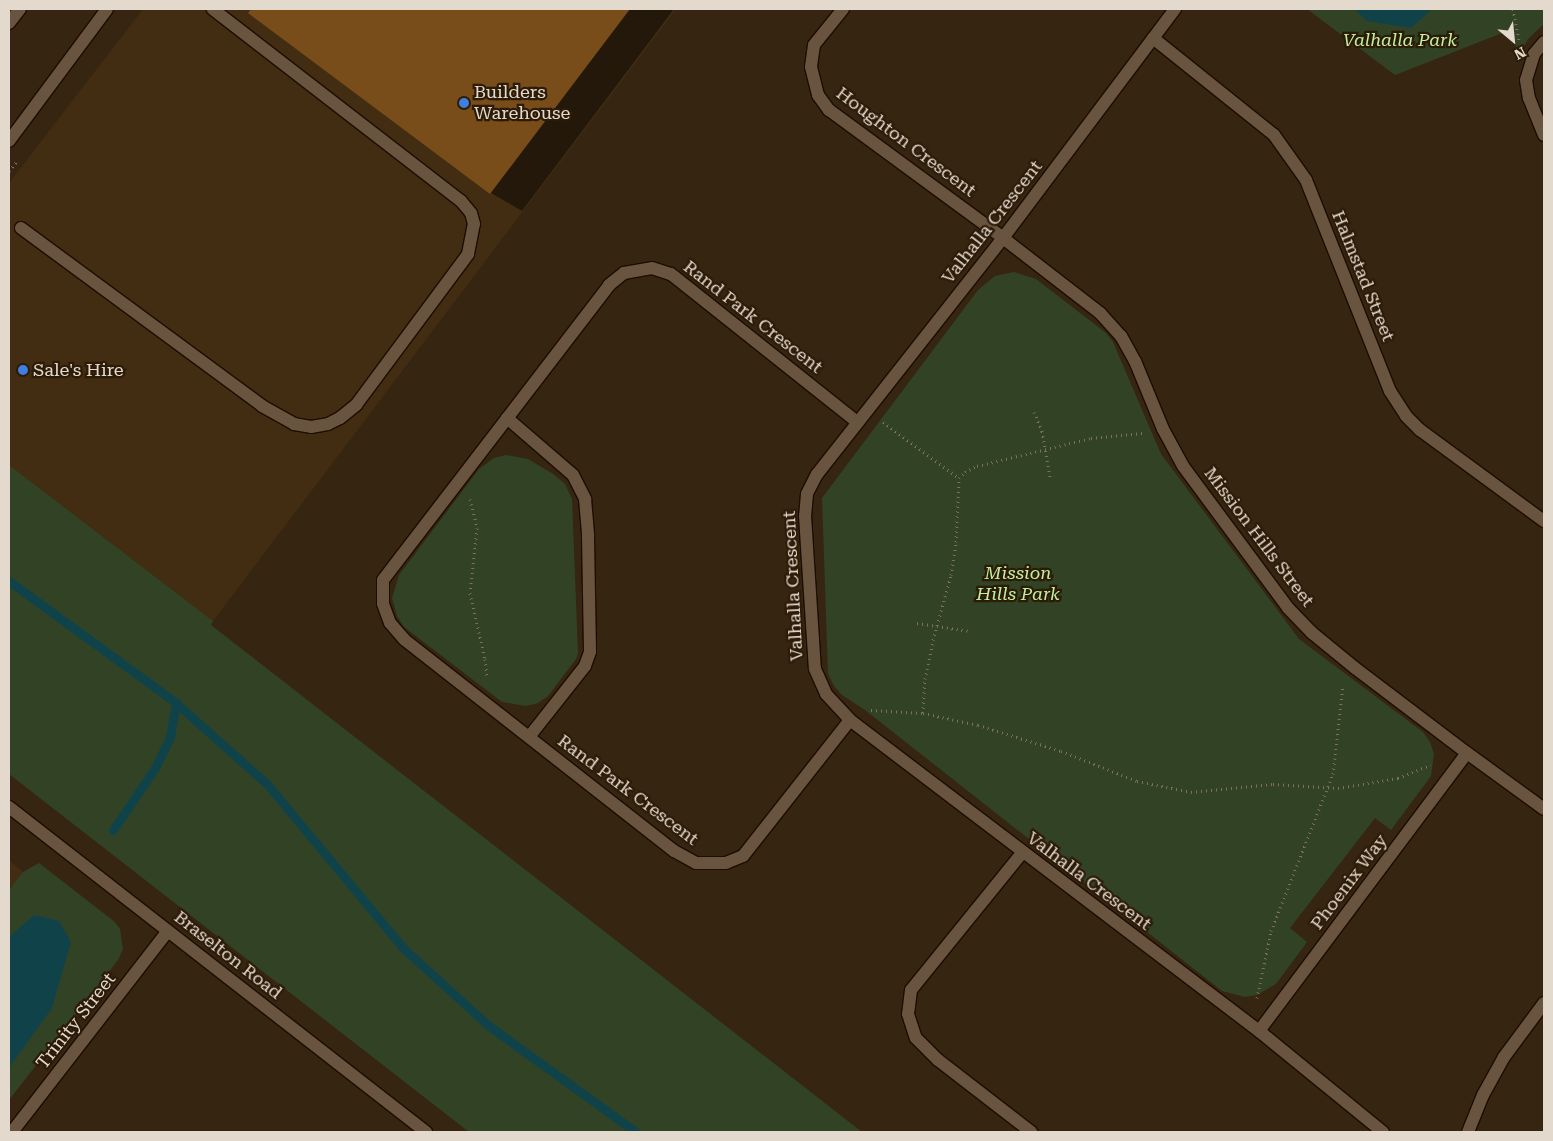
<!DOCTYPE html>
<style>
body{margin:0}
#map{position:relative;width:1553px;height:1141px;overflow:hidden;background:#362510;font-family:"Roboto Serif",serif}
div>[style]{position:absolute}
.built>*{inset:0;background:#422d13}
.green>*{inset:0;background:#324325}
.water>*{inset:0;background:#104349}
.shadow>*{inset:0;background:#0007}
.stream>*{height:9px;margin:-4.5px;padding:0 4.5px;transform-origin:4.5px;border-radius:4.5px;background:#104349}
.building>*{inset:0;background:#794d1a}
.path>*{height:3px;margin-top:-1.5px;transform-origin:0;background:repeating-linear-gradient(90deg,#7e6f5e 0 1px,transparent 0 5px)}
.roads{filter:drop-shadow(1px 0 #1d0d00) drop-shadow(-1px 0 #1d0d00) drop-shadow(0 1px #1d0d00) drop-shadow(0 -1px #1d0d00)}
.lane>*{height:12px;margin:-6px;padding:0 6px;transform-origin:6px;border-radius:6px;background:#68543f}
.street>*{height:12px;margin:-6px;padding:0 6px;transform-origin:6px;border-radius:6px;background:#68543f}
.secondary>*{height:12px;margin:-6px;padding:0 6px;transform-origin:6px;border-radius:6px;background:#68543f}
.dots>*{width:14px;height:14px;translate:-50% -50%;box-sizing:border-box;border:2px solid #2c1b07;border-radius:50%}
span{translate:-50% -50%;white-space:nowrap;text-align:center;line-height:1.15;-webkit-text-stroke:4.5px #2c1b07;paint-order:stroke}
.park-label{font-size:18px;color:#c1f19f;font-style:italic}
.poi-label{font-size:18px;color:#e4d9cd}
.left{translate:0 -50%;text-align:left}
.street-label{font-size:18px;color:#e4d9cd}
.frame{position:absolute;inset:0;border:10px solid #e4d9cd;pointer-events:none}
.north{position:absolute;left:1488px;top:15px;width:50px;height:50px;-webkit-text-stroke:4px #2c1b07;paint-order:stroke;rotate:152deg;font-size:14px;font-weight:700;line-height:20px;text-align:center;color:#e4d9cd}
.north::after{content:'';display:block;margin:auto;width:18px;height:22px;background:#e4d9cd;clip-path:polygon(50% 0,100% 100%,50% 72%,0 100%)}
</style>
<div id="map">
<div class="built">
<div style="clip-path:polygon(143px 9px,676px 9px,213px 621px,9px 465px,9px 183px)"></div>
<div style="clip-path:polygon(9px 860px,23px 872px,9px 890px)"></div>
</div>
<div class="green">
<div style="clip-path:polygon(1307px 9px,1544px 9px,1544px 24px,1529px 38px,1519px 54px,1510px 30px,1395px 75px)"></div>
<div style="clip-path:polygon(1014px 272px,1036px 279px,1106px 333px,1113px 342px,1161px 454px,1299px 639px,1423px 732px,1430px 742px,1434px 754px,1431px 776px,1391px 830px,1375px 818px,1290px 928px,1307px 942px,1276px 984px,1257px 995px,1245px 997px,1222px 991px,865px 710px,842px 695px,834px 686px,828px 674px,822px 498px,978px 290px,995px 276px)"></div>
<div style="clip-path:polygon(506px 455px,528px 459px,553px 474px,565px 484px,572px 499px,578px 653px,576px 659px,548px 696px,538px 703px,526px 706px,502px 702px,404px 627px,397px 616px,392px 598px,399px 575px,479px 469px,494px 458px)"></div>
<div style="clip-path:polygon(9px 465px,213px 621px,211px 625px,862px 1132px,469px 1132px,9px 774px)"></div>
<div style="clip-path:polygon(39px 863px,115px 922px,120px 929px,123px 949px,118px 960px,9px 1100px,9px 890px,23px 872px)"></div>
</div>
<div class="water">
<div style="clip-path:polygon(1354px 9px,1432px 9px,1411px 28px,1367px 21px)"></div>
<div style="clip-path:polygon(34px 915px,59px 921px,71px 942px,52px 1008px,9px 1068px,9px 937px)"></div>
</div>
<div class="shadow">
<div style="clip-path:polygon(252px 9px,674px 9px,522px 211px,491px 193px,250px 12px)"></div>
</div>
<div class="stream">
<div style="left:9px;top:581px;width:207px;rotate:36.1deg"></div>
<div style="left:176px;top:703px;width:122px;rotate:41.7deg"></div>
<div style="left:267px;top:784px;width:213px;rotate:50.3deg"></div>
<div style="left:403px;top:948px;width:116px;rotate:42.2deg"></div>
<div style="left:489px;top:1026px;width:181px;rotate:35.8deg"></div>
<div style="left:113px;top:830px;width:75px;rotate:-55.9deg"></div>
<div style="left:155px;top:768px;width:34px;rotate:-64deg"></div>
<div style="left:170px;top:737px;width:35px;rotate:-80deg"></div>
</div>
<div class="building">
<div style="clip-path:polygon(251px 9px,630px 9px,490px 194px,248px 13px)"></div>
</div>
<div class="path">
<div style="left:1513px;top:9px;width:31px;rotate:79deg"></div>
<div style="left:9px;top:171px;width:13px;rotate:-51deg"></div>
<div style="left:1034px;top:412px;width:21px;rotate:67deg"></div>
<div style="left:1042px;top:431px;width:47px;rotate:80.1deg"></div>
<div style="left:883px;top:422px;width:94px;rotate:36.4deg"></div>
<div style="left:959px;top:478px;width:8px;rotate:-45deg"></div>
<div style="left:965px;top:472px;width:13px;rotate:-27deg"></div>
<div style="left:977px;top:466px;width:117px;rotate:-13.8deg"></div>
<div style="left:1091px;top:438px;width:52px;rotate:-5.5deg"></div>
<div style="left:470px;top:499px;width:30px;rotate:76deg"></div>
<div style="left:477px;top:528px;width:65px;rotate:96.1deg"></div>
<div style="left:470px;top:593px;width:68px;rotate:77.2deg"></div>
<div style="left:485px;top:659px;width:18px;rotate:84deg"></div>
<div style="left:917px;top:623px;width:53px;rotate:8.7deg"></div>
<div style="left:871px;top:710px;width:52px;rotate:3.3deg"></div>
<div style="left:923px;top:713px;width:56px;rotate:12.3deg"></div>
<div style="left:978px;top:725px;width:87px;rotate:17.4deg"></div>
<div style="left:1061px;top:751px;width:82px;rotate:21.5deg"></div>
<div style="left:1137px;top:781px;width:55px;rotate:11.5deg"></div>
<div style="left:1191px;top:792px;width:82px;rotate:-5.6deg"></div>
<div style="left:1273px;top:784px;width:65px;rotate:3.5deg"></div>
<div style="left:1338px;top:788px;width:61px;rotate:-9.5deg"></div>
<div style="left:1398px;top:778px;width:35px;rotate:-22deg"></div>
<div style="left:923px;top:713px;width:34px;rotate:-87deg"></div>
<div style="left:925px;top:679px;width:40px;rotate:-78deg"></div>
<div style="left:933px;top:640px;width:67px;rotate:-74.5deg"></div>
<div style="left:951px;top:575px;width:33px;rotate:-81deg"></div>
<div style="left:956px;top:542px;width:64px;rotate:-87.3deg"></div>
<div style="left:1257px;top:998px;width:68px;rotate:-78.2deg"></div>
<div style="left:1271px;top:931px;width:169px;rotate:-68.5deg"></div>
<div style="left:1333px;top:774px;width:90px;rotate:-83.6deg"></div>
</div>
<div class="roads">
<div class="lane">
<div style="left:21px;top:228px;width:300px;rotate:36.4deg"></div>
<div style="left:262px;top:406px;width:37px;rotate:29deg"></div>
<div style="left:294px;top:424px;width:17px;rotate:10deg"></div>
<div style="left:311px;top:427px;width:17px;rotate:-10deg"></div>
<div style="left:328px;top:424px;width:13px;rotate:-27deg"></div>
<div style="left:340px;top:418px;width:21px;rotate:-39deg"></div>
<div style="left:356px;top:405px;width:188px;rotate:-53.4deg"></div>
<div style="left:468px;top:254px;width:31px;rotate:-79deg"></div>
<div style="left:474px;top:224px;width:11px;rotate:-105deg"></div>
<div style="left:471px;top:213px;width:16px;rotate:-130deg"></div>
<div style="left:461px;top:201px;width:314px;rotate:-142.3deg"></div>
</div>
<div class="street">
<div style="left:843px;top:9px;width:46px;rotate:128.9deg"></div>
<div style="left:814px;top:45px;width:22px;rotate:98deg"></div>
<div style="left:811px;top:67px;width:29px;rotate:76deg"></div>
<div style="left:818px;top:95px;width:19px;rotate:54deg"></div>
<div style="left:829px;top:110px;width:216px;rotate:36.3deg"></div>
<div style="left:1003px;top:238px;width:123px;rotate:37.7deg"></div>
<div style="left:1100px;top:313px;width:31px;rotate:48deg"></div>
<div style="left:1121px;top:336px;width:29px;rotate:61deg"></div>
<div style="left:1135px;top:361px;width:74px;rotate:67.6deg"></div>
<div style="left:1163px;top:429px;width:42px;rotate:61.6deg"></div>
<div style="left:1183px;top:466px;width:177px;rotate:53.5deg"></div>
<div style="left:1288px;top:608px;width:33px;rotate:46deg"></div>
<div style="left:1311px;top:632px;width:57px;rotate:39.3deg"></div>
<div style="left:1355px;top:668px;width:141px;rotate:37.2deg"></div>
<div style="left:1467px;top:753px;width:95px;rotate:36deg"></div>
<div style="left:1175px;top:9px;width:286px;rotate:126.9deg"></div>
<div style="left:1003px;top:238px;width:300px;rotate:128.2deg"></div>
<div style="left:817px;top:474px;width:22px;rotate:117deg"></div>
<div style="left:807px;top:494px;width:22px;rotate:95deg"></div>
<div style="left:805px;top:516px;width:153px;rotate:86.3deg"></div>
<div style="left:815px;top:669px;width:27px;rotate:66deg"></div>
<div style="left:826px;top:694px;width:35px;rotate:47deg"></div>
<div style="left:850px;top:720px;width:514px;rotate:37.25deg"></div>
<div style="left:1259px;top:1031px;width:160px;rotate:39.2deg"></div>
<div style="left:1153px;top:38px;width:155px;rotate:38.7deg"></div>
<div style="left:1274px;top:135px;width:55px;rotate:54.6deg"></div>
<div style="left:1306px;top:180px;width:227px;rotate:68.3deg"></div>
<div style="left:1390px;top:391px;width:30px;rotate:57deg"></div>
<div style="left:1406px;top:416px;width:20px;rotate:45deg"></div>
<div style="left:1420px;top:430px;width:154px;rotate:36.3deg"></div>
<div style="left:1544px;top:42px;width:16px;rotate:130deg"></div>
<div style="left:1534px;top:54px;width:27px;rotate:107deg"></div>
<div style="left:1526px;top:80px;width:18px;rotate:81deg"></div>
<div style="left:1529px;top:98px;width:40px;rotate:68deg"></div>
<div style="left:507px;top:418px;width:87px;rotate:40.8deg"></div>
<div style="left:573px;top:475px;width:27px;rotate:63deg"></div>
<div style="left:585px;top:499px;width:37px;rotate:85deg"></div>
<div style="left:588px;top:536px;width:116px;rotate:89deg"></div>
<div style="left:590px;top:652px;width:15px;rotate:110deg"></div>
<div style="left:585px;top:666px;width:90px;rotate:128.3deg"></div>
<div style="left:850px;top:720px;width:173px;rotate:128.2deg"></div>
<div style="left:743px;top:856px;width:18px;rotate:158deg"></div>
<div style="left:726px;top:863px;width:30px;rotate:180deg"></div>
<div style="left:696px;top:863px;width:25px;rotate:-151deg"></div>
<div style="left:674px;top:851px;width:343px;rotate:-141.9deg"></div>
<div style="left:404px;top:639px;width:21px;rotate:-131deg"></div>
<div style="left:390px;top:623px;width:20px;rotate:-110deg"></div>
<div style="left:383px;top:604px;width:24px;rotate:-90deg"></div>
<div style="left:383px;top:580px;width:372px;rotate:-52.5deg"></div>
<div style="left:609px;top:285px;width:19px;rotate:-39deg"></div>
<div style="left:624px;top:273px;width:28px;rotate:-10deg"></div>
<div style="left:652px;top:268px;width:20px;rotate:18deg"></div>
<div style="left:671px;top:274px;width:238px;rotate:38.5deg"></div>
<div style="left:1022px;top:853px;width:176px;rotate:129deg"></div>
<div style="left:911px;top:990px;width:24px;rotate:97deg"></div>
<div style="left:908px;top:1014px;width:25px;rotate:72deg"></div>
<div style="left:916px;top:1038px;width:31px;rotate:45deg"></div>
<div style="left:938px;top:1060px;width:118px;rotate:37.7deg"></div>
<div style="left:1259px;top:1031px;width:347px;rotate:-53.2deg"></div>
<div style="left:12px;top:1132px;width:254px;rotate:-52.2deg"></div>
<div style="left:1468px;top:1132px;width:40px;rotate:-68deg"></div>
<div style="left:1483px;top:1095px;width:43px;rotate:-61.1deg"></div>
<div style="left:1504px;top:1057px;width:67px;rotate:-53.5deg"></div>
</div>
<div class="secondary">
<div style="left:9px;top:23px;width:18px;rotate:-52deg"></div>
<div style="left:9px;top:141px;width:164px;rotate:-53.4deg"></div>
<div style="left:9px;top:807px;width:529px;rotate:37.93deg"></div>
</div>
</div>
<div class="dots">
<div style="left:464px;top:103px;background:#3f7fe0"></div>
<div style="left:23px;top:370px;background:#3f7fe0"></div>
</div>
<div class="park-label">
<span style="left:1400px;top:40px">Valhalla Park</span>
<span style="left:1018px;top:584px">Mission<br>Hills Park</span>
</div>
<div class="poi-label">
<span class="left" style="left:474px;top:103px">Builders<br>Warehouse</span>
<span class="left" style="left:33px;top:370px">Sale's Hire</span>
</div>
<div class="street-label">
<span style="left:906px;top:142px;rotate:37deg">Houghton Crescent</span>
<span style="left:992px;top:222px;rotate:-52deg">Valhalla Crescent</span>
<span style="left:1363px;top:276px;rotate:68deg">Halmstad Street</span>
<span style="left:753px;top:317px;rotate:38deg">Rand Park Crescent</span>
<span style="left:1259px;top:537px;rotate:53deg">Mission Hills Street</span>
<span style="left:793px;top:586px;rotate:-93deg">Valhalla Crescent</span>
<span style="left:628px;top:790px;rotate:37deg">Rand Park Crescent</span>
<span style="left:1089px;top:881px;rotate:37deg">Valhalla Crescent</span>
<span style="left:1349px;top:882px;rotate:-53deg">Phoenix Way</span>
<span style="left:228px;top:955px;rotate:38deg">Braselton Road</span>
<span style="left:76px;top:1021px;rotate:-52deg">Trinity Street</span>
</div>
<div class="frame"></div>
<div class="north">N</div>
</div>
